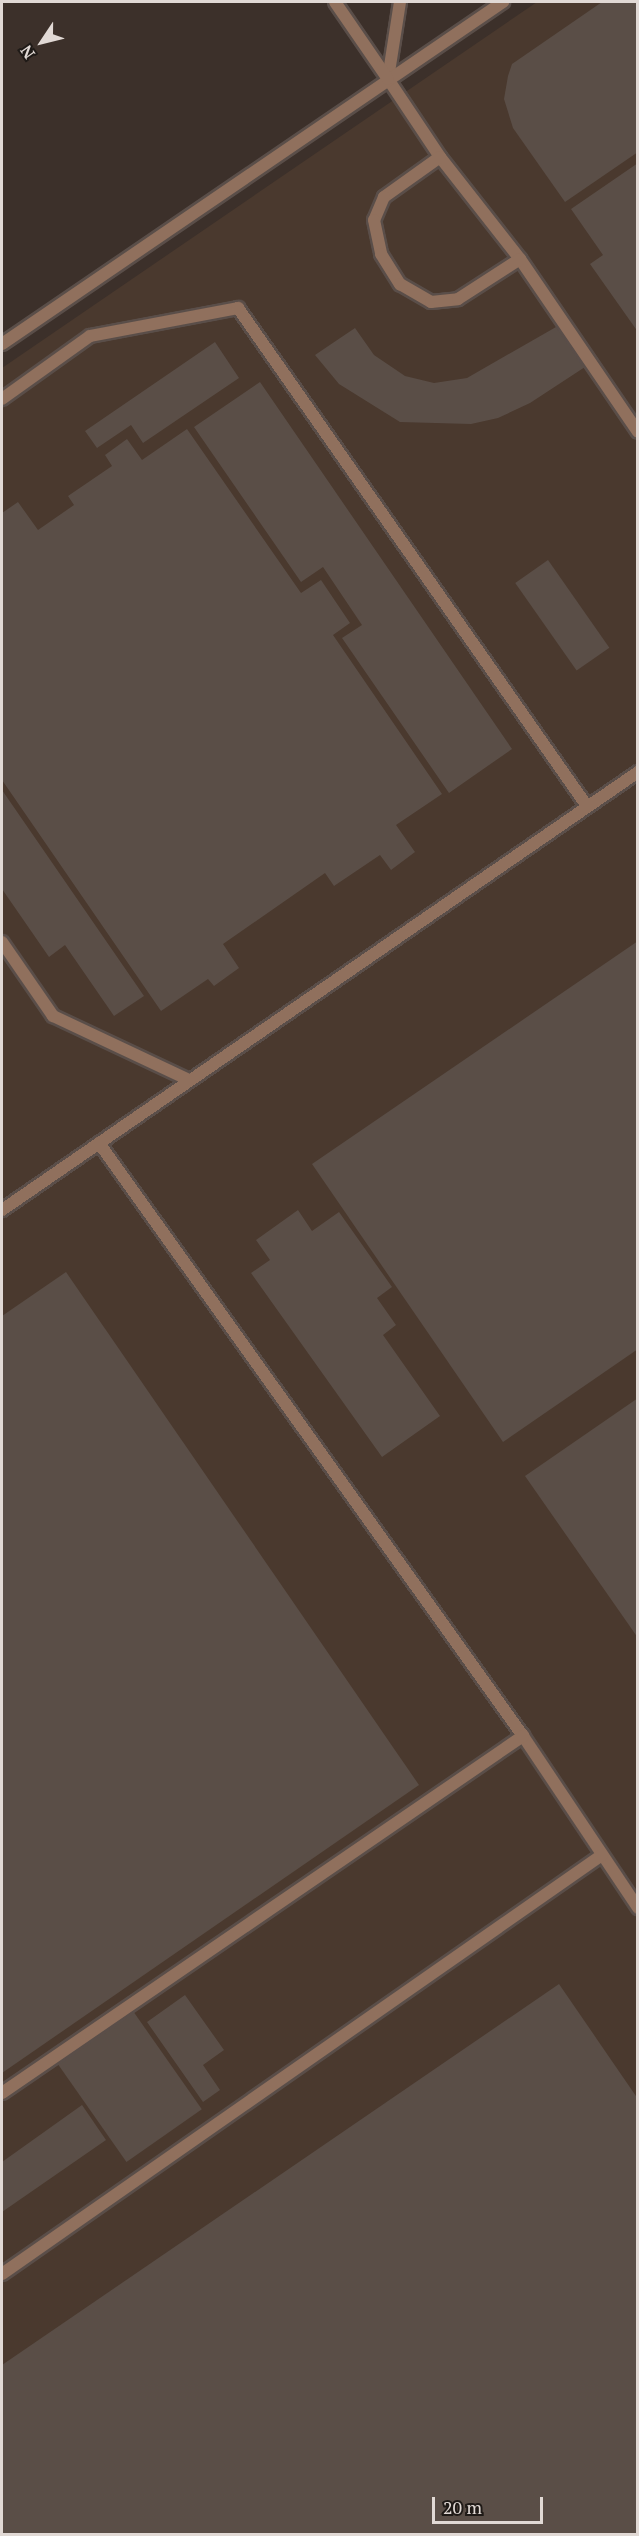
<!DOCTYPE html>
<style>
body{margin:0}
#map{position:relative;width:639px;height:2536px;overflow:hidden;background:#3c302a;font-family:"PT Serif",serif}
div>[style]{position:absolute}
.built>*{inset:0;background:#4a392e}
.building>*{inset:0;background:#5a4e47;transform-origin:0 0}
.roads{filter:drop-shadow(2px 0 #5a4e49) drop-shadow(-2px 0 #5a4e49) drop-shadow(0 2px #5a4e49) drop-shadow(0 -2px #5a4e49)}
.service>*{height:12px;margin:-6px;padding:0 6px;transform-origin:6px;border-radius:6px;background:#90705d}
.minor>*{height:12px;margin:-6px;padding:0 6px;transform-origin:6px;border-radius:6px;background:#90705d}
.tertiary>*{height:12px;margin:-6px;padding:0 6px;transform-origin:6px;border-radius:6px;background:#90705d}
span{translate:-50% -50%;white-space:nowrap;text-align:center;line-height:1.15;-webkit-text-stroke:4.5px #1f1a17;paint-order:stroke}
.frame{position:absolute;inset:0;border:3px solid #e1d9d5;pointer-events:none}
.north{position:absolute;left:12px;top:12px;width:60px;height:60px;-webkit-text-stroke:4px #1f1a17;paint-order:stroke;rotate:235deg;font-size:16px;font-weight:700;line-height:24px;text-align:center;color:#e1d9d5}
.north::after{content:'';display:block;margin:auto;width:21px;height:27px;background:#e1d9d5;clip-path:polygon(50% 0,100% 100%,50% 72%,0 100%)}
.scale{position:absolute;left:432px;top:2497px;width:111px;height:27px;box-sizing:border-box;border:3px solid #e1d9d5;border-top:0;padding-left:8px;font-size:18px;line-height:21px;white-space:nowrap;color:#e1d9d5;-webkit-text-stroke:4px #1f1a17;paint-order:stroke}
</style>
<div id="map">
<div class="built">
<div style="clip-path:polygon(537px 2px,637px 2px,637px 2534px,2px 2534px,2px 368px)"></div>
</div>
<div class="building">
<div style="clip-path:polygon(602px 2px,638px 2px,638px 152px,565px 202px,513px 128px,504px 99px,508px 76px,512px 64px)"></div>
<div style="clip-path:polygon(638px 163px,638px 332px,590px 264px,603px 255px,571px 209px)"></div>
<div style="clip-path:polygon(556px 327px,585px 367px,530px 403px,498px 418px,471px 424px,400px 422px,339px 384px,315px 355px,355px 328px,374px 355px,405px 376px,434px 383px,467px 378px)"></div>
<div style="clip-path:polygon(215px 342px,239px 378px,143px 443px,131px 425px,97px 448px,85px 431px)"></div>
<div style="clip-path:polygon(260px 382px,512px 749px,449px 793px,342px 638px,362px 625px,323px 567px,301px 582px,194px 427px)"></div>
<div style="clip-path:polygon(187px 429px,301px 593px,321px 580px,350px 623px,333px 635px,442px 794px,396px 825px,415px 852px,391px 870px,380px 855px,334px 886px,325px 873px,223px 944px,239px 968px,214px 986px,208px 979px,161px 1011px,2px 780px,2px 513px,18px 502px,38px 530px,74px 505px,68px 496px,112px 466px,105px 455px,127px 439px,142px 460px)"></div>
<div style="left:548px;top:560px;width:107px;height:40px;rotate:55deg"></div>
<div style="clip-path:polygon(2px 790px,144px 996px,114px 1016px,65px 945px,49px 957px,2px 889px)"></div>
<div style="clip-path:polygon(638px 941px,638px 1349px,503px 1442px,312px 1164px)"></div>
<div style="clip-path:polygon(298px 1210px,312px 1231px,339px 1212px,392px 1287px,377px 1298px,396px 1325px,383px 1335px,440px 1416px,382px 1457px,251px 1273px,270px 1260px,256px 1240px)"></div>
<div style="clip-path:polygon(66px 1272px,419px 1785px,2px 2073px,2px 1316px)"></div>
<div style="clip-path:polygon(638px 1398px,638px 1638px,525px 1476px)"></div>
<div style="clip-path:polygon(559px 1984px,638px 2099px,638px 2534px,2px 2534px,2px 2365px)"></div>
<div style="clip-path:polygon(185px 1995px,224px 2050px,203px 2065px,220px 2090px,203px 2102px,147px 2022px)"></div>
<div style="left:133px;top:2011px;width:120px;height:92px;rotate:55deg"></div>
<div style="clip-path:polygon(82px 2105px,106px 2140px,2px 2212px,2px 2162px)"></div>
</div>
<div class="roads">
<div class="service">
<div style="left:400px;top:2px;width:78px;rotate:98.9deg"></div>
<div style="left:388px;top:79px;width:94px;rotate:56.3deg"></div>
<div style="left:440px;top:157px;width:130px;rotate:51.9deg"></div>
<div style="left:520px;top:259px;width:209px;rotate:55.7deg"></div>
<div style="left:440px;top:157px;width:69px;rotate:144.5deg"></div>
<div style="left:384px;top:197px;width:25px;rotate:113deg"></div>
<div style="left:374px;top:220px;width:35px;rotate:78deg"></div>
<div style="left:381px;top:254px;width:36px;rotate:58deg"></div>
<div style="left:400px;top:284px;width:36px;rotate:30deg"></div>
<div style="left:431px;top:302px;width:27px;rotate:-6deg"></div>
<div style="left:458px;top:299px;width:74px;rotate:-32.8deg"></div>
<div style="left:2px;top:399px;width:108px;rotate:-35.6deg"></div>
<div style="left:90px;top:336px;width:151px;rotate:-10.7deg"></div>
<div style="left:238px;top:308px;width:608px;rotate:54.98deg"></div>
<div style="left:2px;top:942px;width:90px;rotate:55.4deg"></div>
<div style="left:53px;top:1016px;width:150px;rotate:25.2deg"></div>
<div style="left:99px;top:1143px;width:729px;rotate:54.43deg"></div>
<div style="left:523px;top:1736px;width:207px;rotate:56.2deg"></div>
<div style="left:2px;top:1210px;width:772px;rotate:-34.55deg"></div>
<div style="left:2px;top:2093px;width:632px;rotate:-34.42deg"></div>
<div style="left:2px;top:2274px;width:732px;rotate:-34.93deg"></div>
</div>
<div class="minor">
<div style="left:2px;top:344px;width:607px;rotate:-34.32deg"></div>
</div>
<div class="tertiary">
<div style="left:335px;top:2px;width:93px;rotate:55.5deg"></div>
</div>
</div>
<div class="frame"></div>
<div class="north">N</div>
<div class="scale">20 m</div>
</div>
